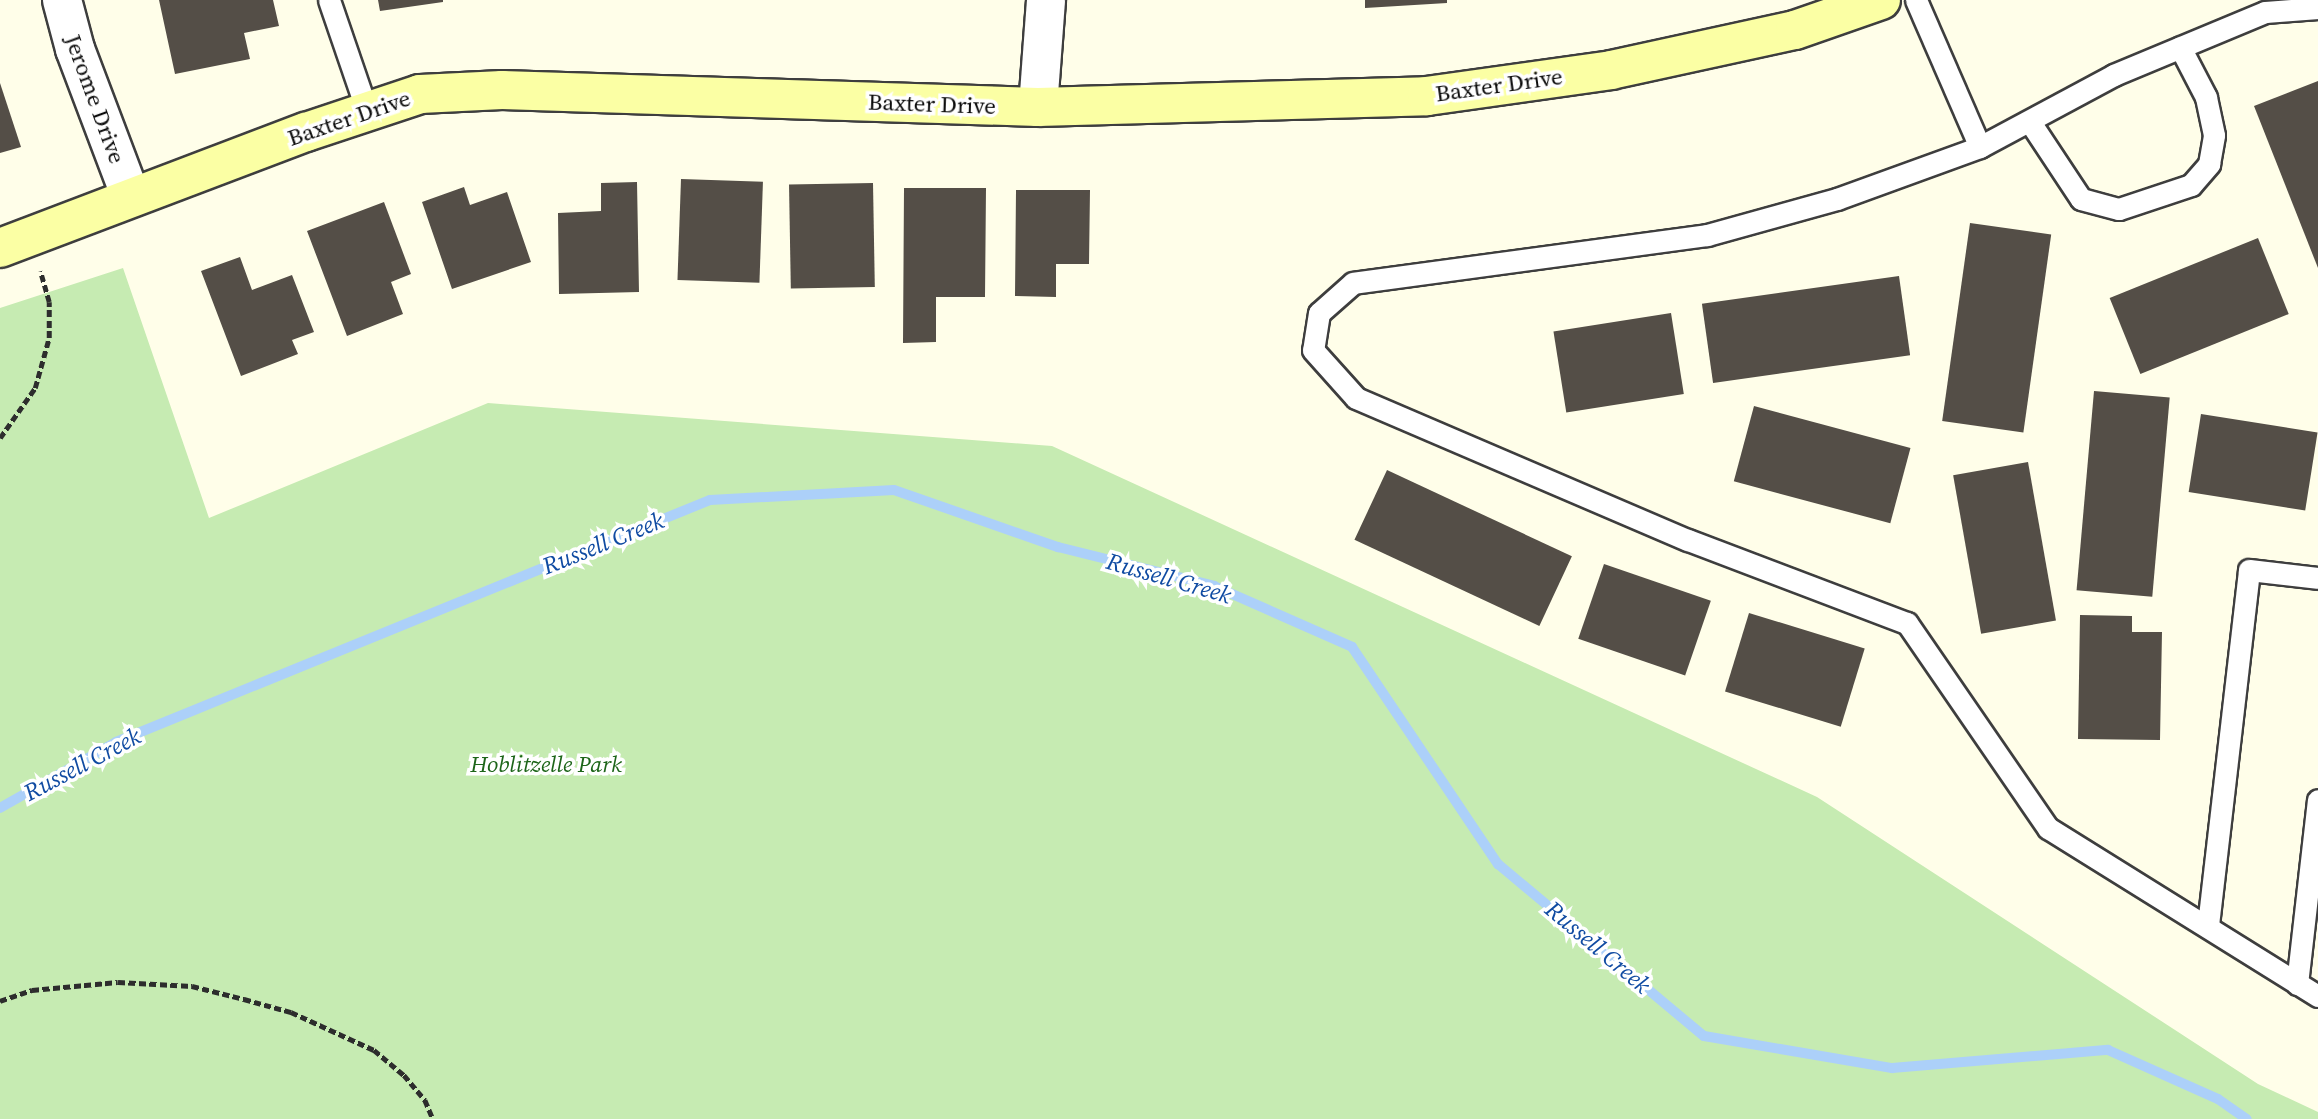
<!DOCTYPE html>
<html>
<head>
<meta charset="utf-8">
<style>
	body { margin:0 }
	#map { position:relative; width:2318px; height:1119px; overflow:hidden; background:#fffee9; font-family:"Source Serif 4",serif }
	div>[style] { position:absolute }
	[style*='--x'] { left:calc(var(--x)*1px); top:calc(var(--y)*1px); width:calc(var(--w)*1px); rotate:calc(var(--a)*1deg) }
	.green>* { inset:0; background:#c6ebb2 }
	.stream>* { height:10px; margin:-5px; padding:0 5px; transform-origin:5px; border-radius:5px; background:#acd0f9 }
	.building>* { inset:0; background:#544e47; transform-origin:0 0 }
	.path>* { height:4.5px; margin-top:-2.25px; transform-origin:0; background:repeating-linear-gradient(90deg,#2d2d2d 0 7px,transparent 0 10.5px) }
	.roads { filter:drop-shadow(2px 0 #3e3e3e) drop-shadow(-2px 0 #3e3e3e) drop-shadow(0 2px #3e3e3e) drop-shadow(0 -2px #3e3e3e) }
	.lane>* { height:21px; margin:-10.5px; padding:0 10.5px; transform-origin:10.5px; border-radius:10.5px; background:#fff }
	.street>* { height:38px; margin:-19px; padding:0 19px; transform-origin:19px; border-radius:19px; background:#fff }
	.secondary>* { height:38px; margin:-19px; padding:0 19px; transform-origin:19px; border-radius:19px; background:#fbffa4 }
	span { translate:-50% -50%; white-space:nowrap; text-align:center; line-height:1.15; -webkit-text-stroke:7px #fff; paint-order:stroke }
	.street-label { font-size:23px; color:#0b0b0b }
	.park-label { font-size:23px; color:#1d6519; font-style:italic }
	.water-label { font-size:24px; color:#104ba2; font-style:italic }
</style>
</head>
<body>
<div id="map">
	<div class="green">
		<div style="clip-path:polygon(123px 268px,209px 518px,488px 403px,1052px 446px,1817px 797px,2258px 1084px,2318px 1112px,2318px 1119px,0 1119px,0 308px)"></div>
	</div>
	<div class="stream">
		<div style="--x:0;--y:808;--w:133;--a:-29.6"></div>
		<div style="--x:116;--y:742;--w:641;--a:-22.17"></div>
		<div style="--x:710;--y:500;--w:184;--a:-3.1"></div>
		<div style="--x:894;--y:490;--w:174;--a:19.2"></div>
		<div style="--x:1058;--y:547;--w:161;--a:14"></div>
		<div style="--x:1214;--y:586;--w:151;--a:23.8"></div>
		<div style="--x:1352;--y:647;--w:262;--a:56.1"></div>
		<div style="--x:1498;--y:864;--w:268;--a:39.9"></div>
		<div style="--x:1704;--y:1036;--w:191;--a:9.7"></div>
		<div style="--x:1892;--y:1068;--w:217;--a:-4.8"></div>
		<div style="--x:2108;--y:1050;--w:120;--a:24"></div>
		<div style="--x:2218;--y:1099;--w:35;--a:35"></div>
	</div>
	<div class="building">
		<div style="clip-path:polygon(159px 0,273px 0,279px 26px,244px 33px,250px 59px,175px 74px)"></div>
		<div style="clip-path:polygon(378px 0,443px 0,443px 2px,380px 11px)"></div>
		<div style="clip-path:polygon(1365px 0,1447px 0,1447px 3px,1365px 8px)"></div>
		<div style="clip-path:polygon(2318px 81px,2318px 268px,2254px 106px)"></div>
		<div style="clip-path:polygon(0 83px,21px 147px,0 153px)"></div>
		<div style="left:681px;top:179px;width:82px;height:101px;rotate:2deg"></div>
		<div style="clip-path:polygon(637px 182px,639px 292px,559px 294px,558px 213px,601px 211px,601px 183px)"></div>
		<div style="left:873px;top:183px;width:104px;height:84px;rotate:89deg"></div>
		<div style="clip-path:polygon(464px 187px,470px 205px,507px 192px,531px 262px,452px 289px,422px 202px)"></div>
		<div style="clip-path:polygon(904px 188px,986px 188px,985px 297px,936px 297px,936px 342px,903px 343px)"></div>
		<div style="clip-path:polygon(1016px 190px,1090px 190px,1089px 264px,1056px 264px,1056px 297px,1015px 296px)"></div>
		<div style="clip-path:polygon(384px 202px,411px 274px,391px 282px,403px 314px,347px 336px,307px 231px)"></div>
		<div style="left:1970px;top:223px;width:82px;height:200px;rotate:8deg"></div>
		<div style="left:2258px;top:238px;width:82px;height:160px;rotate:68deg"></div>
		<div style="clip-path:polygon(240px 257px,252px 290px,292px 275px,314px 332px,292px 340px,298px 354px,241px 376px,201px 271px)"></div>
		<div style="left:1899px;top:276px;width:80px;height:199px;rotate:82deg"></div>
		<div style="left:1671px;top:313px;width:82px;height:119px;rotate:81deg"></div>
		<div style="left:2094px;top:391px;width:76px;height:200px;rotate:5deg"></div>
		<div style="left:1754px;top:406px;width:162px;height:78px;rotate:15deg"></div>
		<div style="left:2201px;top:414px;width:118px;height:79px;rotate:9deg"></div>
		<div style="left:2028px;top:462px;width:161px;height:76px;rotate:80deg"></div>
		<div style="left:1387px;top:470px;width:204px;height:77px;rotate:25deg"></div>
		<div style="left:1604px;top:564px;width:113px;height:79px;rotate:19deg"></div>
		<div style="left:1749px;top:613px;width:121px;height:82px;rotate:17deg"></div>
		<div style="clip-path:polygon(2080px 615px,2132px 616px,2132px 632px,2162px 632px,2160px 740px,2078px 739px)"></div>
	</div>
	<div class="path">
		<div style="--x:0;--y:438;--w:61;--a:-55"></div>
		<div style="--x:35;--y:388;--w:52;--a:-74.4"></div>
		<div style="--x:49;--y:338;--w:36;--a:-90"></div>
		<div style="--x:49;--y:302;--w:32;--a:-106"></div>
		<div style="--x:0;--y:1001;--w:34;--a:-19"></div>
		<div style="--x:32;--y:990;--w:86;--a:-5.3"></div>
		<div style="--x:118;--y:982;--w:74;--a:3.1"></div>
		<div style="--x:192;--y:986;--w:54;--a:14"></div>
		<div style="--x:244;--y:999;--w:49;--a:15.5"></div>
		<div style="--x:291;--y:1012;--w:91;--a:24.6"></div>
		<div style="--x:374;--y:1050;--w:39;--a:40"></div>
		<div style="--x:404;--y:1075;--w:33;--a:50"></div>
		<div style="--x:425;--y:1100;--w:21;--a:67"></div>
	</div>
	<div class="roads">
		<div class="lane">
			<div style="--x:329;--y:0;--w:117;--a:71.1"></div>
			<div style="--x:1916;--y:0;--w:160;--a:66.5"></div>
			<div style="--x:2318;--y:8;--w:53;--a:175.7"></div>
			<div style="--x:2265;--y:12;--w:164;--a:157.4"></div>
			<div style="--x:2114;--y:75;--w:152;--a:151.8"></div>
			<div style="--x:1980;--y:147;--w:152;--a:160"></div>
			<div style="--x:1837;--y:199;--w:135;--a:164.5"></div>
			<div style="--x:1707;--y:235;--w:357;--a:172.3"></div>
			<div style="--x:1353;--y:283;--w:45;--a:138.6"></div>
			<div style="--x:1319;--y:313;--w:37;--a:99"></div>
			<div style="--x:1313;--y:350;--w:64;--a:48.1"></div>
			<div style="--x:1356;--y:398;--w:361;--a:23.2"></div>
			<div style="--x:1688;--y:540;--w:234;--a:20.8"></div>
			<div style="--x:1907;--y:623;--w:249;--a:55.5"></div>
			<div style="--x:2048;--y:828;--w:318;--a:31.9"></div>
			<div style="--x:2030;--y:122;--w:92;--a:56.5"></div>
			<div style="--x:2081;--y:199;--w:39;--a:15"></div>
			<div style="--x:2119;--y:209;--w:76;--a:-18.4"></div>
			<div style="--x:2191;--y:185;--w:28;--a:-49"></div>
			<div style="--x:2209;--y:164;--w:29;--a:-80"></div>
			<div style="--x:2214;--y:135;--w:39;--a:-102"></div>
			<div style="--x:2206;--y:97;--w:56;--a:-117.5"></div>
			<div style="--x:2208;--y:925;--w:357;--a:-83.4"></div>
			<div style="--x:2249;--y:570;--w:69;--a:6.6"></div>
			<div style="--x:2297;--y:984;--w:185;--a:-83.5"></div>
		</div>
		<div class="street">
			<div style="--x:62;--y:0;--w:51;--a:75.1"></div>
			<div style="--x:75;--y:49;--w:158;--a:69.3"></div>
			<div style="--x:1038;--y:107;--w:107;--a:-85.7"></div>
		</div>
		<div class="secondary">
			<div style="--x:0;--y:248;--w:327;--a:-20.8"></div>
			<div style="--x:306;--y:132;--w:120;--a:-18.4"></div>
			<div style="--x:420;--y:94;--w:82;--a:-2.8"></div>
			<div style="--x:502;--y:90;--w:536;--a:1.82"></div>
			<div style="--x:1038;--y:107;--w:389;--a:-1.6"></div>
			<div style="--x:1427;--y:96;--w:186;--a:-8"></div>
			<div style="--x:1611;--y:70;--w:188;--a:-12.3"></div>
			<div style="--x:1795;--y:30;--w:91;--a:-19.2"></div>
		</div>
	</div>
	<div class="street-label">
		<span style="left:1499px;top:85px;rotate:-8deg">Baxter Drive</span>
		<span style="left:95px;top:99px;rotate:70deg">Jerome Drive</span>
		<span style="left:932px;top:104px;rotate:2deg">Baxter Drive</span>
		<span style="left:349px;top:118px;rotate:-19deg">Baxter Drive</span>
	</div>
	<div class="park-label">
		<span style="left:546px;top:764px">Hoblitzelle Park</span>
	</div>
	<div class="water-label">
		<span style="left:603px;top:543px;rotate:-22deg">Russell Creek</span>
		<span style="left:1169px;top:578px;rotate:16deg">Russell Creek</span>
		<span style="left:82px;top:764px;rotate:-28deg">Russell Creek</span>
		<span style="left:1598px;top:947px;rotate:40deg">Russell Creek</span>
	</div>
</div>
</body>
</html>
